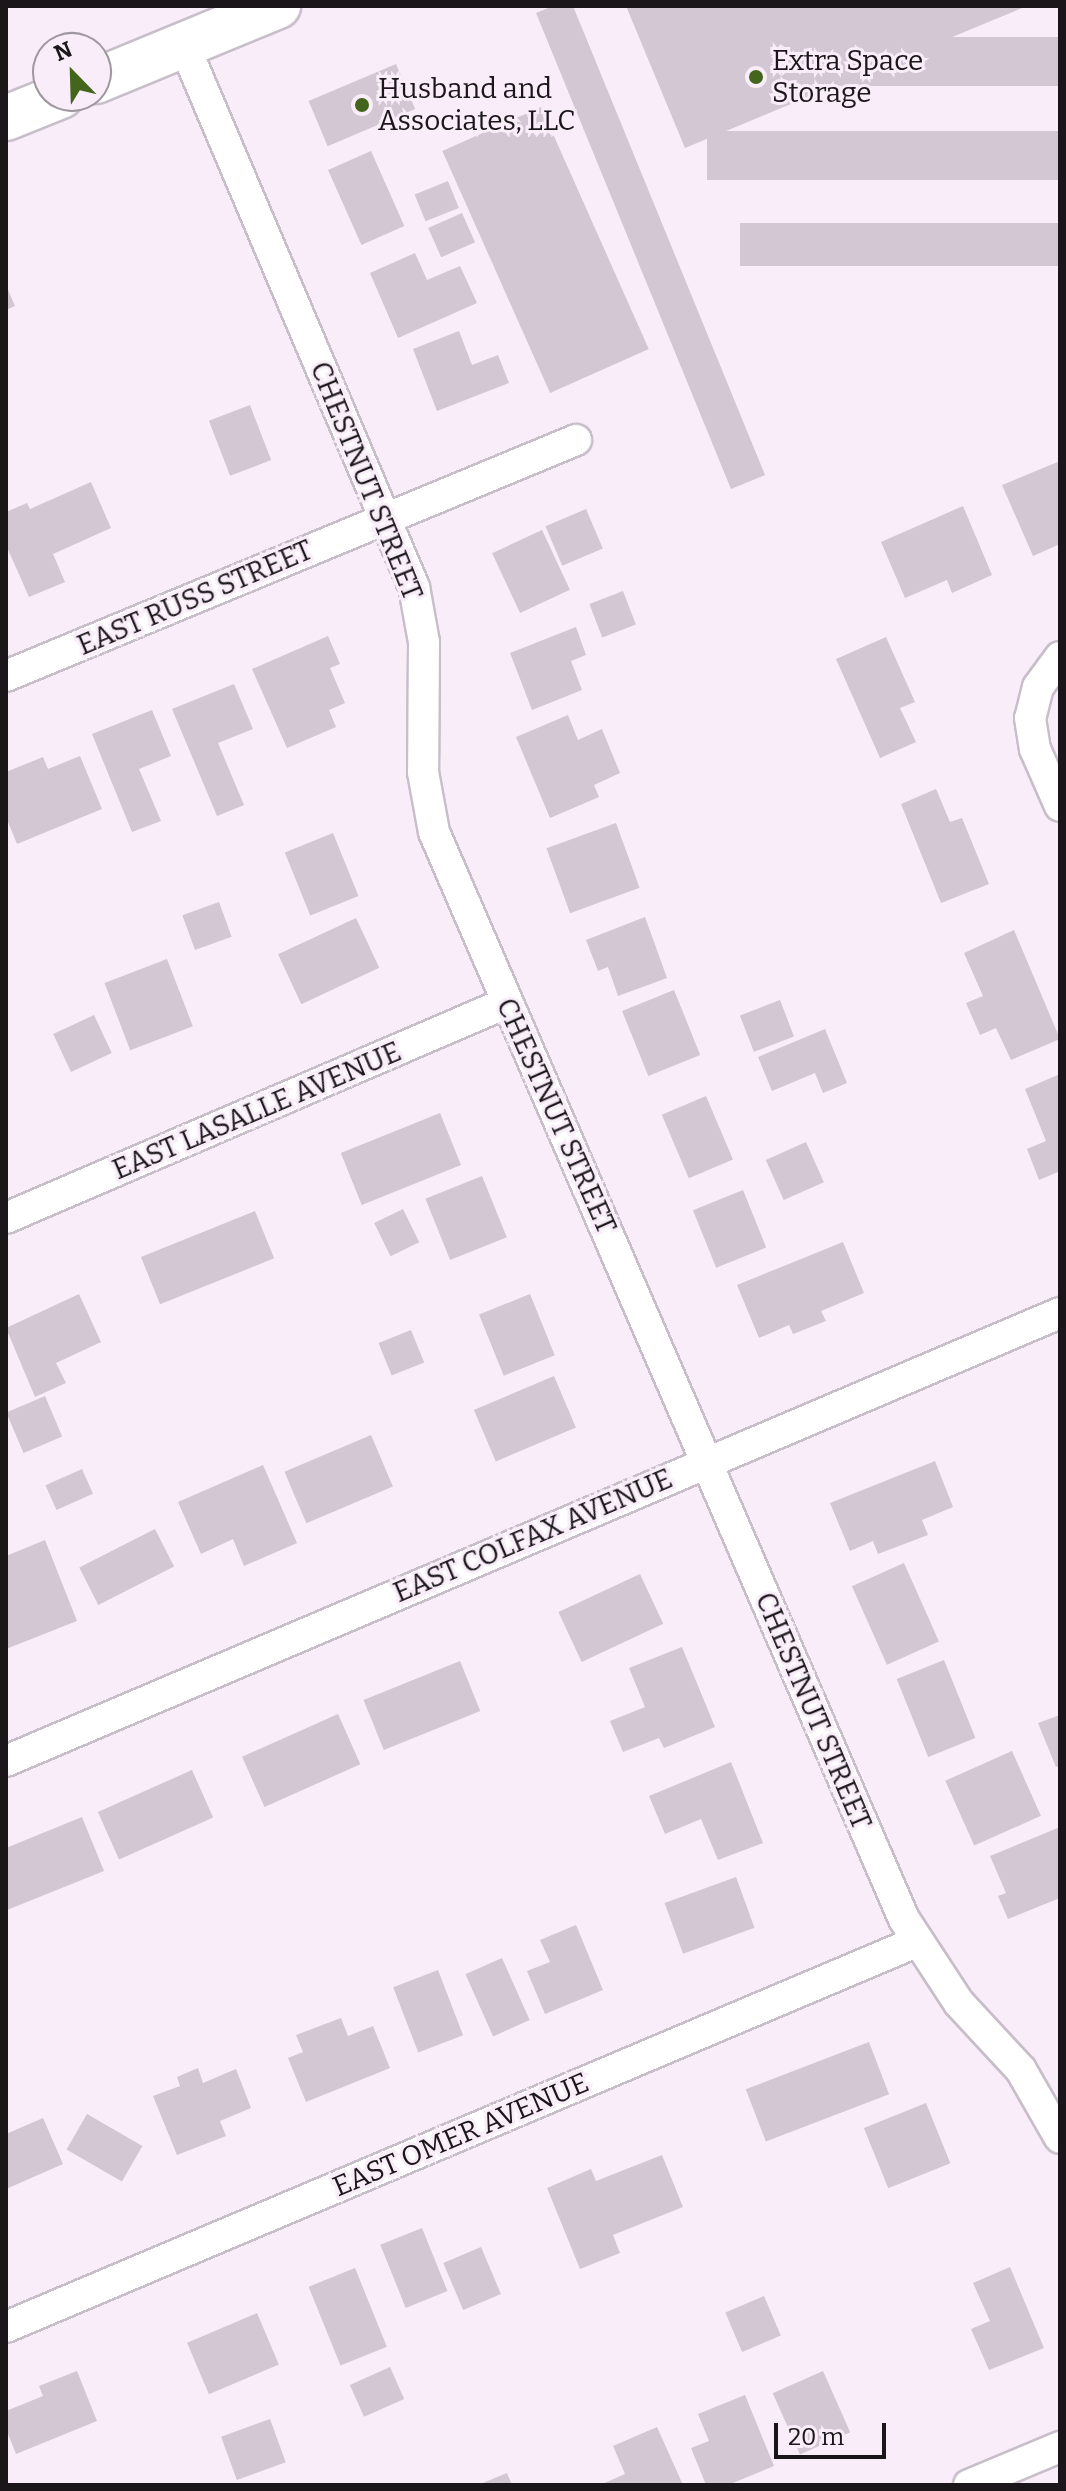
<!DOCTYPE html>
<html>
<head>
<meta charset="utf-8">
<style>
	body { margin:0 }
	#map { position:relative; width:1066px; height:2491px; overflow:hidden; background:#f8edf9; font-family:Bitter,serif }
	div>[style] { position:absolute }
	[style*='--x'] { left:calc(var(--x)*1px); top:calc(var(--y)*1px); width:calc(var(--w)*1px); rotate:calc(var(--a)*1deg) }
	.building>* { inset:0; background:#d2c7d3; transform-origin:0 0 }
	.roads { filter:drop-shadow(2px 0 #c8beca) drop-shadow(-2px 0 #c8beca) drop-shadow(0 2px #c8beca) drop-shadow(0 -2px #c8beca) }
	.minor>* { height:30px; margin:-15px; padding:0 15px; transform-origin:15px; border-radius:15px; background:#fff }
	.primary>* { height:44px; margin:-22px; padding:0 22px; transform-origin:22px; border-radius:22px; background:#fff }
	.dots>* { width:22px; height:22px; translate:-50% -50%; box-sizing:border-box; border:4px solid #f8edf9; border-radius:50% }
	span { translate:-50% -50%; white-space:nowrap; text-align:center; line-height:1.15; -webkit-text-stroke:6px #f8edf9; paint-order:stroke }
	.poi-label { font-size:28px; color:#1a161a }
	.left { translate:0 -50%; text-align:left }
	.street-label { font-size:28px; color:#1a161a }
	.frame { position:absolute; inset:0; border:8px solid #1a161a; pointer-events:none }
	.north { position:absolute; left:32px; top:32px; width:80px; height:80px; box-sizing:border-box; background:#f8edf9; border:2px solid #9f97a0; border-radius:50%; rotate:337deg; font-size:22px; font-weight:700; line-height:32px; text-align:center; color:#1a161a }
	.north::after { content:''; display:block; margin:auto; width:28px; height:36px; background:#43651c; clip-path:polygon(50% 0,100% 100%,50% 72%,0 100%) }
	.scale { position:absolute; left:774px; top:2423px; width:112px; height:36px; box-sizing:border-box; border:4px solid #1a161a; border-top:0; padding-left:10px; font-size:24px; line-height:28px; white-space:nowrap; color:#1a161a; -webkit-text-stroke:6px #f8edf9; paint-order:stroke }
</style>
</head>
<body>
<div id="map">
	<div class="building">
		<div style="clip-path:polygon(553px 6px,573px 6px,765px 475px,731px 489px,536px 13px)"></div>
		<div style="clip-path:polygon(626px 6px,1027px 6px,685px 148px)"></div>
		<div style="left:1060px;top:37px;width:49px;height:389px;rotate:90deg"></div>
		<div style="left:396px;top:64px;width:49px;height:95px;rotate:67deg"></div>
		<div style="left:541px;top:107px;width:265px;height:108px;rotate:66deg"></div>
		<div style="left:1060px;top:131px;width:49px;height:353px;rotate:90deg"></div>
		<div style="left:371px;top:151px;width:82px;height:47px;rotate:66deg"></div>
		<div style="left:448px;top:181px;width:29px;height:36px;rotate:68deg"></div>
		<div style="left:462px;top:213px;width:32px;height:37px;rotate:66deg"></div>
		<div style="left:1060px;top:223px;width:43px;height:320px;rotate:90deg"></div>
		<div style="clip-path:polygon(415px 253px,427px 280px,460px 266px,477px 303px,398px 338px,370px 273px)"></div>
		<div style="clip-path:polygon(6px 285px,15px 306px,6px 310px)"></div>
		<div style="clip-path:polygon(459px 331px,472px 365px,498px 355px,509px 383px,437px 411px,413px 349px)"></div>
		<div style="left:250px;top:405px;width:59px;height:44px;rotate:69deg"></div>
		<div style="clip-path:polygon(1060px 461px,1060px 544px,1033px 556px,1002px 485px)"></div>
		<div style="clip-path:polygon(91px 482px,111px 528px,53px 554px,65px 582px,29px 597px,6px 545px,6px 512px,27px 503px,30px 509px)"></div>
		<div style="clip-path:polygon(963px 506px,992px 575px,952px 593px,947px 580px,905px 598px,881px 542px)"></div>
		<div style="left:586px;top:509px;width:43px;height:44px;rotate:67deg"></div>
		<div style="left:542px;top:530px;width:66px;height:55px;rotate:65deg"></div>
		<div style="left:623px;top:591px;width:36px;height:36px;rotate:69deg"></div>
		<div style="clip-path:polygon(576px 627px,586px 655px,571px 661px,582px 690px,532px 710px,510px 653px)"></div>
		<div style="clip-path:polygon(328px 636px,340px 664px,330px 668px,345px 703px,329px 710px,336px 727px,287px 748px,252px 669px)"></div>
		<div style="clip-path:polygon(886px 637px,915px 702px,900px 708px,916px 742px,880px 758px,836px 659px)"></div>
		<div style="clip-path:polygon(234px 684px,253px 729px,218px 743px,244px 805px,217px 816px,172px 709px)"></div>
		<div style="clip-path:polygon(152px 710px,171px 756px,139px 769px,161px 821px,132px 832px,92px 734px)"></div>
		<div style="clip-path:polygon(568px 715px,578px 740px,602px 729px,620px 773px,594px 785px,599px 797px,550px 818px,516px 737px)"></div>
		<div style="clip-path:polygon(80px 756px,102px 809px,17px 844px,6px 817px,6px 772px,43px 757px,48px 769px)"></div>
		<div style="clip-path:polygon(936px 789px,950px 822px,962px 818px,989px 884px,941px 903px,901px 804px)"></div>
		<div style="left:616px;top:823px;width:69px;height:74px;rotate:70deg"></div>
		<div style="left:333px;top:833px;width:68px;height:52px;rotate:68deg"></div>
		<div style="left:219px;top:902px;width:37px;height:39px;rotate:70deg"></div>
		<div style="clip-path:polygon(645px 917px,667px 978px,618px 996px,608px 967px,598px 971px,586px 940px)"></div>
		<div style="left:356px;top:918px;width:55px;height:86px;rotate:65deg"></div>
		<div style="clip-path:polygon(1014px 930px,1060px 1039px,1011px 1060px,996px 1028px,980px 1035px,966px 1003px,983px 996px,964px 953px)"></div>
		<div style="left:167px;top:959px;width:72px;height:67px;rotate:69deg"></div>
		<div style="left:674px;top:990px;width:70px;height:56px;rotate:68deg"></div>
		<div style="left:780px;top:1000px;width:39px;height:43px;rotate:69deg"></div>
		<div style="left:94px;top:1015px;width:42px;height:45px;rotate:65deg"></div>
		<div style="clip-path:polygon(825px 1029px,847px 1083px,823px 1093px,815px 1073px,772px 1091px,758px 1057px)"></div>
		<div style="clip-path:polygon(1060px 1074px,1060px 1178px,1058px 1172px,1039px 1180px,1027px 1149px,1046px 1141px,1025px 1089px)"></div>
		<div style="left:706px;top:1096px;width:69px;height:48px;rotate:67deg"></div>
		<div style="left:440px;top:1113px;width:56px;height:107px;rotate:68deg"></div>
		<div style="left:806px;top:1142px;width:44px;height:44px;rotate:66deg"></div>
		<div style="left:482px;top:1176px;width:66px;height:61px;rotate:68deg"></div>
		<div style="left:743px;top:1190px;width:62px;height:54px;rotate:68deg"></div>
		<div style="left:403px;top:1209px;width:37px;height:32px;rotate:64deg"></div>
		<div style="left:255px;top:1211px;width:51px;height:123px;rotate:68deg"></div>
		<div style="clip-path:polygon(843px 1242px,864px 1293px,821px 1311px,826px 1321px,793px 1334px,789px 1325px,759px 1338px,737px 1285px)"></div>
		<div style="clip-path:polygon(79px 1294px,101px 1342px,56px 1363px,66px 1383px,35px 1397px,6px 1328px)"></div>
		<div style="left:530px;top:1294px;width:66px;height:55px;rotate:68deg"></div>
		<div style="left:411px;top:1330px;width:35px;height:35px;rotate:68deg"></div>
		<div style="left:554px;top:1376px;width:56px;height:87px;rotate:67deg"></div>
		<div style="left:45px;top:1396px;width:44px;height:42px;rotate:67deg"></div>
		<div style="left:371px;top:1435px;width:56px;height:94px;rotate:67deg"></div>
		<div style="clip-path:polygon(935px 1461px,953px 1507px,922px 1520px,928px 1535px,878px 1554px,873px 1541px,850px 1551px,830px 1503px)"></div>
		<div style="clip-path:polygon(263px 1465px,297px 1543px,244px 1566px,233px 1539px,201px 1554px,178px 1502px)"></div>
		<div style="left:82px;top:1469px;width:27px;height:40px;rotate:66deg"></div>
		<div style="left:155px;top:1529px;width:42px;height:85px;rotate:63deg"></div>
		<div style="clip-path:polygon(45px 1540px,77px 1621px,6px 1649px,6px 1556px)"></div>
		<div style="left:904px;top:1563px;width:86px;height:57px;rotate:66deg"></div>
		<div style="left:640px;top:1574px;width:55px;height:90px;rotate:65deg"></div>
		<div style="clip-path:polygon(682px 1647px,715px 1727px,664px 1748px,659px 1738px,623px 1752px,610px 1721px,645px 1707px,629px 1668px)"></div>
		<div style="left:944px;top:1660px;width:84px;height:51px;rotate:68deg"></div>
		<div style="left:460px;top:1661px;width:54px;height:104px;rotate:68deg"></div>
		<div style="left:338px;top:1714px;width:55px;height:105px;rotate:66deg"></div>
		<div style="clip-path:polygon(1060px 1715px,1060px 1766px,1056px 1767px,1038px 1723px)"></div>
		<div style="left:1012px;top:1751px;width:71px;height:73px;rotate:66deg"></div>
		<div style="clip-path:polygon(731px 1762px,763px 1843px,718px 1860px,701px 1819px,665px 1834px,649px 1796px)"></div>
		<div style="left:192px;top:1770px;width:52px;height:103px;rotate:66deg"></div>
		<div style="clip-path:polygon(82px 1817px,104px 1871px,7px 1910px,6px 1848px)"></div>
		<div style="clip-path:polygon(1060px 1827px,1060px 1898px,1008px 1919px,998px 1896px,1006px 1893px,990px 1856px)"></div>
		<div style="left:736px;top:1877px;width:54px;height:76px;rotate:70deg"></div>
		<div style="clip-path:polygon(576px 1925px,603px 1990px,545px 2014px,527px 1971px,550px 1962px,540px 1940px)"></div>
		<div style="left:502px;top:1958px;width:68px;height:40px;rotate:66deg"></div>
		<div style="left:438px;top:1970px;width:70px;height:48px;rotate:69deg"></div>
		<div style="clip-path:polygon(341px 2018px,348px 2036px,373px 2026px,390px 2068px,306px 2102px,288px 2058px,303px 2052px,296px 2035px)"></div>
		<div style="left:869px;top:2042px;width:56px;height:132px;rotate:69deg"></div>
		<div style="clip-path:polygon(198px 2068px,203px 2083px,236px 2069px,251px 2108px,220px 2121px,226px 2136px,177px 2155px,153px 2096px,180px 2086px,177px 2077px)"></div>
		<div style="left:926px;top:2103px;width:65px;height:67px;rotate:68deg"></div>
		<div style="left:87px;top:2114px;width:64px;height:41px;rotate:30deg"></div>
		<div style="clip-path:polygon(43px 2118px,63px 2164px,6px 2189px,6px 2134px)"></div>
		<div style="clip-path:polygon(662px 2155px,683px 2207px,613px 2235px,620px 2253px,580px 2269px,547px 2188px,591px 2169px,596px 2181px)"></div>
		<div style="left:422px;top:2228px;width:68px;height:45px;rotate:68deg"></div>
		<div style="left:481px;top:2247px;width:51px;height:41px;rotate:67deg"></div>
		<div style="clip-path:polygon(1010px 2267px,1044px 2348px,989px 2370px,971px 2329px,990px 2321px,973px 2283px)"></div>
		<div style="left:355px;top:2268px;width:85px;height:50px;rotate:68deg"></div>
		<div style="left:764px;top:2296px;width:43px;height:42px;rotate:67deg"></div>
		<div style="left:257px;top:2313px;width:56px;height:76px;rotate:67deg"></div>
		<div style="left:390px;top:2367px;width:35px;height:44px;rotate:66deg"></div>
		<div style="clip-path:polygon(77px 2371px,97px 2421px,16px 2454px,6px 2429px,6px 2411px,43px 2396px,39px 2386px)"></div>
		<div style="left:823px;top:2371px;width:67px;height:55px;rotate:66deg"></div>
		<div style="clip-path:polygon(745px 2395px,774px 2466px,728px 2485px,706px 2485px,691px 2448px,709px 2441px,698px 2414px)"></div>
		<div style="left:270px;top:2419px;width:46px;height:52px;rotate:70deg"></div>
		<div style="clip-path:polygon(657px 2427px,683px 2485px,600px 2485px,625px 2474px,613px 2446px)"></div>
		<div style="clip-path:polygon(507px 2473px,512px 2485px,478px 2485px)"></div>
	</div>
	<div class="roads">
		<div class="minor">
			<div style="--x:184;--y:45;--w:589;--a:67.01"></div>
			<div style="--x:414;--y:587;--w:56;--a:79.7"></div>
			<div style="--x:424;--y:642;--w:130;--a:90.4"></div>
			<div style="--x:423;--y:772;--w:61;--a:79.6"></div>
			<div style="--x:434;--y:832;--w:1184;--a:66.62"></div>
			<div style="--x:904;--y:1919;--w:100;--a:56.8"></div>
			<div style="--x:959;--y:2003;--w:91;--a:47.2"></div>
			<div style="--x:1021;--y:2070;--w:78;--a:60.2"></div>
			<div style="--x:1060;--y:657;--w:37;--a:126"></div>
			<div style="--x:1038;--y:687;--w:32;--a:104"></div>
			<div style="--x:1030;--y:718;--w:31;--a:81"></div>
			<div style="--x:1035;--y:749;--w:62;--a:66.3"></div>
			<div style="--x:6;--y:676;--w:617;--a:-22.49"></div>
			<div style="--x:6;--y:1218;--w:544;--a:-23.27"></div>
			<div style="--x:6;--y:1761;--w:1145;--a:-23.03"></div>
			<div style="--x:6;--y:2327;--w:988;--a:-22.93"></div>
			<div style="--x:969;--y:2485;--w:99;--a:-22.7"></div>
		</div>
		<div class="primary">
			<div style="--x:96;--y:81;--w:197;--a:-22.4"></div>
			<div style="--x:6;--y:118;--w:59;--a:-21.8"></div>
		</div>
	</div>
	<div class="dots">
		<div style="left:756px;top:77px;background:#43651c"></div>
		<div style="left:362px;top:105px;background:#43651c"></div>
	</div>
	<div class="poi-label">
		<span class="left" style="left:772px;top:77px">Extra Space<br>Storage</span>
		<span class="left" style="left:378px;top:105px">Husband and<br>Associates, LLC</span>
	</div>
	<div class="street-label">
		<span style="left:366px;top:481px;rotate:68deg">CHESTNUT STREET</span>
		<span style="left:195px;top:598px;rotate:-23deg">EAST RUSS STREET</span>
		<span style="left:257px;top:1111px;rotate:-23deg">EAST LASALLE AVENUE</span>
		<span style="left:556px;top:1116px;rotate:66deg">CHESTNUT STREET</span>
		<span style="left:533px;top:1536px;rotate:-23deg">EAST COLFAX AVENUE</span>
		<span style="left:813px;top:1711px;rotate:67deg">CHESTNUT STREET</span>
		<span style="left:461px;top:2135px;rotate:-23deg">EAST OMER AVENUE</span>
	</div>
	<div class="frame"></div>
	<div class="north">N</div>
	<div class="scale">20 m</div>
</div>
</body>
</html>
